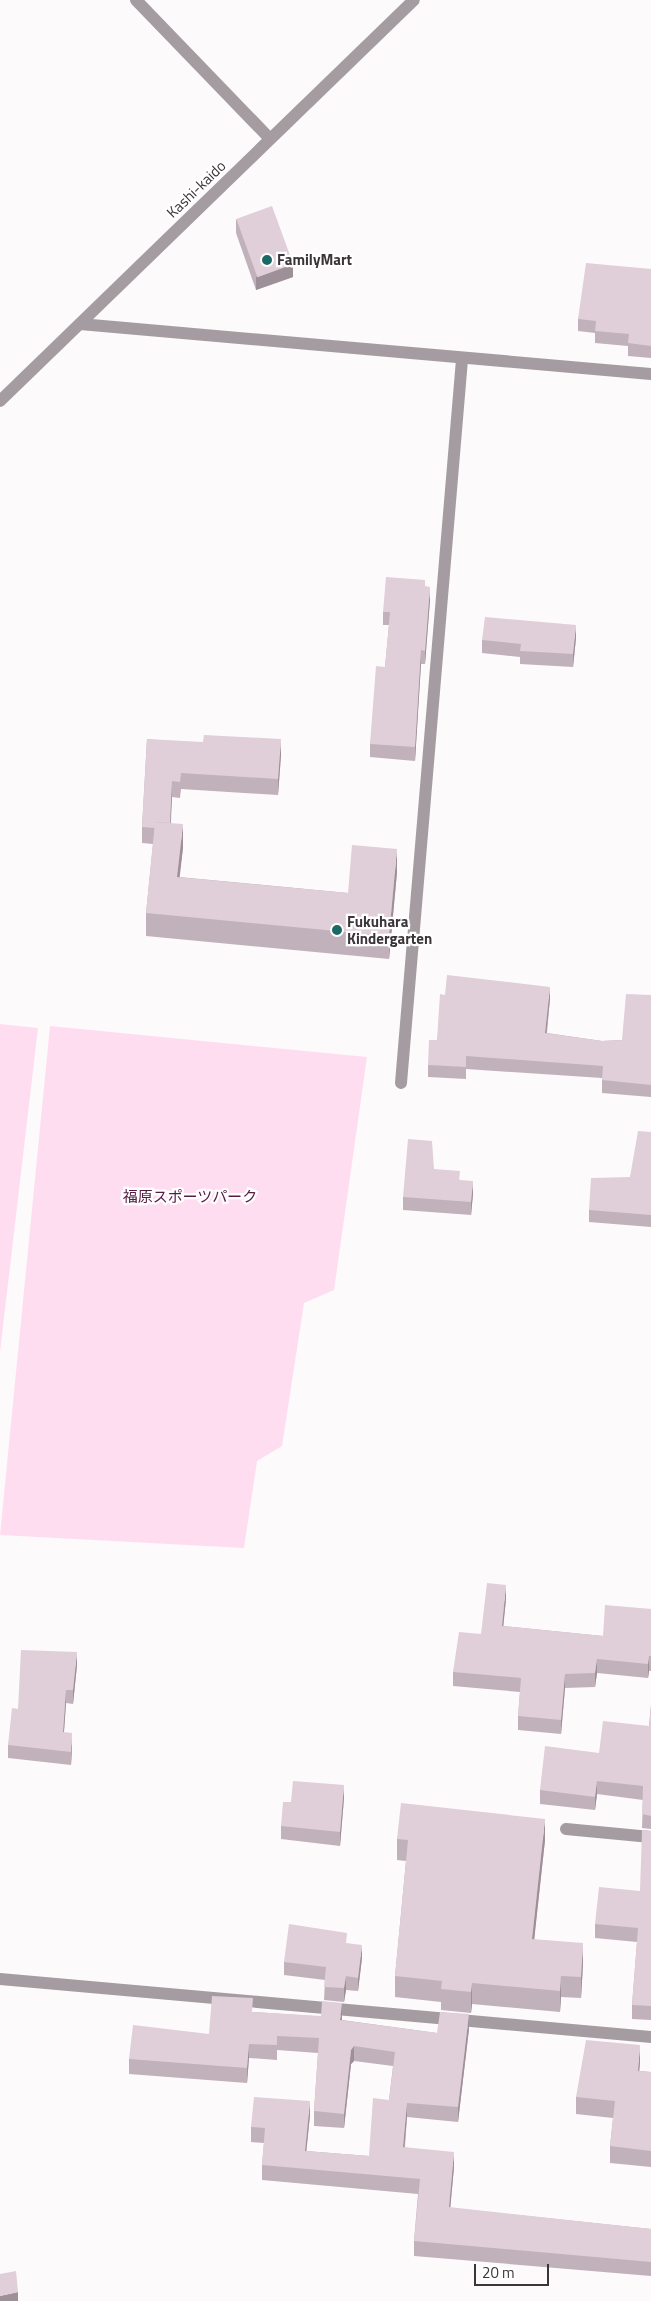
<!DOCTYPE html>
<html>
<head>
<meta charset="utf-8">
<style>
	body { margin:0 }
	#map { position:relative; width:651px; height:2301px; overflow:hidden; background:#fdfafb; font-family:"Titillium Web","Noto Sans JP",sans-serif }
	div>[style] { position:absolute }
	[style*='--x'] { left:calc(var(--x)*1px); top:calc(var(--y)*1px); width:calc(var(--w)*1px); rotate:calc(var(--a)*1deg) }
	.green>* { inset:0; background:#ffddf0 }
	.minor>* { height:12px; margin:-6px; padding:0 6px; transform-origin:6px; border-radius:6px; background:#a49ca0 }
	.wall>* { inset:0; background:#c1b1ba }
	.shaded-wall>* { inset:0; background:#9d9097 }
	.building>* { inset:0; background:#e0ced8; transform-origin:0 0 }
	.dots>* { width:14px; height:14px; translate:-50% -50%; box-sizing:border-box; border:2px solid #fff; border-radius:50% }
	span { translate:-50% -50%; white-space:nowrap; text-align:center; line-height:1.15; -webkit-text-stroke:4.5px #fff; paint-order:stroke }
	.street-label { font-size:15px; color:#3b3438 }
	.poi-label { font-size:15px; color:#3b3438; font-weight:700 }
	.left { translate:0 -50%; text-align:left }
	.park-label { font-size:15px; color:#581b43 }
	.scale { position:absolute; left:474px; top:2264px; width:75px; height:22px; box-sizing:border-box; border:2px solid #3b3438; border-top:0; padding-left:6px; font-size:15px; line-height:18px; white-space:nowrap; color:#3b3438; -webkit-text-stroke:4px #fff; paint-order:stroke }
</style>
</head>
<body>
<div id="map">
	<div class="green">
		<div style="clip-path:polygon(0 1024px,38px 1028px,0 1352px)"></div>
		<div style="clip-path:polygon(50px 1026px,367px 1057px,334px 1290px,304px 1303px,282px 1446px,257px 1461px,244px 1548px,0 1535px)"></div>
	</div>
	<div class="minor">
		<div style="--x:136;--y:0;--w:193;--a:46"></div>
		<div style="--x:80;--y:324;--w:573;--a:5"></div>
		<div style="--x:0;--y:401;--w:576;--a:-44.09"></div>
		<div style="--x:401;--y:1083;--w:726;--a:-85.18"></div>
		<div style="--x:566;--y:1829;--w:85;--a:5.4"></div>
		<div style="--x:0;--y:1979;--w:654;--a:5.09"></div>
	</div>
	<div class="wall">
		<div style="clip-path:polygon(236px 219px,293px 277px,256px 290px,236px 233px)"></div>
		<div style="clip-path:polygon(651px 269px,651px 358px,628px 356px,628px 346px,595px 343px,595px 333px,578px 331px,578px 319px)"></div>
		<div style="clip-path:polygon(425px 586px,430px 600px,425px 664px,421px 664px,415px 761px,370px 757px,370px 744px,385px 667px,389px 625px,383px 625px,383px 612px)"></div>
		<div style="clip-path:polygon(576px 638px,573px 667px,520px 664px,520px 657px,482px 653px,482px 640px)"></div>
		<div style="clip-path:polygon(147px 739px,281px 755px,278px 795px,181px 789px,180px 798px,172px 797px,171px 823px,183px 848px,179px 877px,348px 893px,397px 872px,389px 959px,146px 936px,146px 913px,153px 844px,142px 843px,142px 827px)"></div>
		<div style="clip-path:polygon(445px 995px,550px 999px,547px 1033px,602px 1041px,622px 1040px,651px 995px,651px 1097px,602px 1093px,602px 1078px,466px 1069px,466px 1079px,428px 1077px,428px 1065px,437px 1040px)"></div>
		<div style="clip-path:polygon(651px 1132px,651px 1227px,589px 1222px,589px 1210px,630px 1177px)"></div>
		<div style="clip-path:polygon(434px 1169px,460px 1180px,473px 1194px,471px 1215px,403px 1210px,403px 1197px)"></div>
		<div style="clip-path:polygon(506px 1599px,503px 1626px,603px 1636px,651px 1609px,651px 1671px,649px 1671px,648px 1678px,597px 1673px,595px 1687px,565px 1688px,561px 1734px,518px 1730px,518px 1716px,520px 1692px,453px 1686px,453px 1672px,481px 1634px)"></div>
		<div style="clip-path:polygon(77px 1665px,73px 1704px,66px 1703px,64px 1732px,72px 1746px,71px 1765px,8px 1758px,8px 1745px,18px 1709px)"></div>
		<div style="clip-path:polygon(651px 1705px,651px 1829px,642px 1828px,643px 1800px,597px 1794px,595px 1810px,540px 1804px,540px 1790px,599px 1753px,649px 1726px)"></div>
		<div style="clip-path:polygon(344px 1798px,340px 1846px,281px 1839px,281px 1826px,291px 1802px)"></div>
		<div style="clip-path:polygon(651px 1831px,651px 2020px,632px 2019px,632px 2005px,637px 1942px,595px 1938px,595px 1924px,640px 1891px)"></div>
		<div style="clip-path:polygon(397px 1839px,545px 1840px,534px 1939px,583px 1964px,581px 1998px,561px 1997px,560px 2012px,472px 2004px,471px 2013px,441px 2010px,441px 2002px,395px 1997px,395px 1976px,406px 1861px,397px 1860px)"></div>
		<div style="clip-path:polygon(347px 1944px,362px 1958px,358px 1991px,346px 1990px,344px 2002px,324px 2000px,325px 1980px,284px 1975px,284px 1962px)"></div>
		<div style="clip-path:polygon(253px 2012px,342px 2018px,342px 2020px,437px 2033px,469px 2029px,458px 2122px,407px 2117px,405px 2147px,454px 2167px,450px 2208px,651px 2229px,651px 2276px,414px 2256px,414px 2241px,418px 2194px,262px 2180px,262px 2165px,264px 2143px,251px 2142px,251px 2127px,310px 2115px,306px 2151px,369px 2156px,389px 2100px,393px 2066px,354px 2061px,351px 2064px,344px 2128px,314px 2126px,314px 2111px,318px 2053px,277px 2050px,277px 2060px,249px 2058px,247px 2083px,129px 2074px,129px 2059px,209px 2034px)"></div>
		<div style="clip-path:polygon(640px 2062px,639px 2071px,651px 2072px,651px 2167px,610px 2163px,610px 2146px,613px 2118px,576px 2114px,576px 2097px)"></div>
	</div>
	<div class="shaded-wall">
		<div style="clip-path:polygon(293px 264px,293px 277px,256px 290px,256px 277px)"></div>
		<div style="clip-path:polygon(430px 587px,430px 600px,425px 664px,425px 651px)"></div>
		<div style="clip-path:polygon(576px 625px,576px 638px,573px 667px,573px 654px)"></div>
		<div style="clip-path:polygon(421px 650px,421px 664px,415px 761px,415px 747px)"></div>
		<div style="clip-path:polygon(281px 739px,281px 755px,278px 795px,278px 779px)"></div>
		<div style="clip-path:polygon(172px 781px,172px 797px,169px 845px,169px 828px)"></div>
		<div style="clip-path:polygon(183px 824px,183px 848px,177px 900px,177px 877px)"></div>
		<div style="clip-path:polygon(397px 849px,397px 872px,389px 959px,389px 936px)"></div>
		<div style="clip-path:polygon(550px 987px,550px 999px,545px 1045px,545px 1033px)"></div>
		<div style="clip-path:polygon(473px 1181px,473px 1194px,471px 1215px,471px 1202px)"></div>
		<div style="clip-path:polygon(506px 1585px,506px 1599px,502px 1640px,502px 1626px)"></div>
		<div style="clip-path:polygon(77px 1652px,77px 1665px,73px 1704px,73px 1690px)"></div>
		<div style="clip-path:polygon(649px 1656px,649px 1671px,648px 1678px,648px 1664px)"></div>
		<div style="clip-path:polygon(597px 1659px,597px 1673px,595px 1687px,595px 1673px)"></div>
		<div style="clip-path:polygon(565px 1674px,565px 1688px,561px 1734px,561px 1720px)"></div>
		<div style="clip-path:polygon(66px 1690px,66px 1703px,63px 1745px,63px 1732px)"></div>
		<div style="clip-path:polygon(72px 1733px,72px 1746px,71px 1765px,71px 1752px)"></div>
		<div style="clip-path:polygon(597px 1781px,597px 1794px,595px 1810px,595px 1797px)"></div>
		<div style="clip-path:polygon(344px 1785px,344px 1798px,340px 1846px,340px 1832px)"></div>
		<div style="clip-path:polygon(545px 1819px,545px 1840px,532px 1960px,532px 1939px)"></div>
		<div style="clip-path:polygon(583px 1943px,583px 1964px,581px 1998px,581px 1977px)"></div>
		<div style="clip-path:polygon(362px 1945px,362px 1958px,358px 1991px,358px 1978px)"></div>
		<div style="clip-path:polygon(346px 1976px,346px 1990px,344px 2002px,344px 1988px)"></div>
		<div style="clip-path:polygon(561px 1976px,561px 1997px,560px 2012px,560px 1991px)"></div>
		<div style="clip-path:polygon(472px 1983px,472px 2004px,471px 2013px,471px 1992px)"></div>
		<div style="clip-path:polygon(342px 2003px,342px 2018px,340px 2034px,340px 2020px)"></div>
		<div style="clip-path:polygon(469px 2014px,469px 2029px,458px 2122px,458px 2107px)"></div>
		<div style="clip-path:polygon(249px 2044px,249px 2058px,247px 2083px,247px 2068px)"></div>
		<div style="clip-path:polygon(640px 2045px,640px 2062px,638px 2087px,638px 2071px)"></div>
		<div style="clip-path:polygon(354px 2046px,354px 2061px,351px 2064px,344px 2128px,344px 2114px,351px 2050px)"></div>
		<div style="clip-path:polygon(310px 2101px,310px 2115px,305px 2165px,305px 2151px)"></div>
		<div style="clip-path:polygon(407px 2103px,407px 2117px,403px 2162px,403px 2147px)"></div>
		<div style="clip-path:polygon(454px 2152px,454px 2167px,449px 2222px,449px 2207px)"></div>
		<div style="clip-path:polygon(18px 2292px,18px 2301px,0 2301px,0 2296px)"></div>
	</div>
	<div class="building">
		<div style="left:272px;top:206px;width:62px;height:38px;rotate:70deg"></div>
		<div style="clip-path:polygon(586px 263px,651px 269px,651px 346px,628px 343px,629px 334px,595px 331px,596px 321px,578px 319px)"></div>
		<div style="clip-path:polygon(386px 577px,425px 580px,425px 586px,430px 587px,425px 651px,421px 650px,415px 747px,370px 744px,376px 666px,385px 667px,390px 612px,383px 612px)"></div>
		<div style="clip-path:polygon(485px 617px,576px 625px,573px 654px,520px 651px,521px 644px,482px 640px)"></div>
		<div style="clip-path:polygon(204px 735px,281px 739px,278px 779px,181px 773px,180px 782px,172px 781px,170px 823px,155px 822px,155px 828px,142px 827px,147px 739px,203px 742px)"></div>
		<div style="clip-path:polygon(155px 822px,183px 824px,177px 877px,348px 893px,352px 845px,397px 849px,389px 936px,146px 913px)"></div>
		<div style="clip-path:polygon(447px 975px,550px 987px,545px 1033px,602px 1041px,622px 1040px,626px 994px,651px 995px,651px 1085px,602px 1080px,603px 1066px,466px 1056px,466px 1067px,428px 1065px,429px 1040px,437px 1040px,440px 994px,445px 995px)"></div>
		<div style="clip-path:polygon(638px 1131px,651px 1132px,651px 1215px,589px 1210px,591px 1178px,630px 1177px)"></div>
		<div style="clip-path:polygon(408px 1139px,432px 1141px,434px 1169px,460px 1171px,459px 1180px,473px 1181px,471px 1202px,403px 1197px)"></div>
		<div style="clip-path:polygon(487px 1583px,506px 1585px,502px 1626px,603px 1636px,605px 1605px,651px 1609px,651px 1656px,649px 1656px,648px 1664px,597px 1659px,595px 1673px,565px 1674px,561px 1720px,518px 1716px,521px 1678px,453px 1672px,459px 1632px,481px 1634px)"></div>
		<div style="clip-path:polygon(21px 1650px,77px 1652px,73px 1690px,66px 1690px,63px 1732px,72px 1733px,71px 1752px,8px 1745px,12px 1708px,18px 1709px)"></div>
		<div style="clip-path:polygon(651px 1705px,651px 1816px,642px 1814px,643px 1786px,597px 1781px,595px 1797px,540px 1790px,545px 1746px,599px 1753px,603px 1721px,649px 1726px)"></div>
		<div style="clip-path:polygon(293px 1781px,344px 1785px,340px 1832px,281px 1826px,283px 1802px,291px 1802px)"></div>
		<div style="clip-path:polygon(401px 1803px,545px 1819px,532px 1939px,583px 1943px,581px 1977px,561px 1976px,560px 1991px,472px 1983px,471px 1992px,441px 1989px,442px 1981px,395px 1976px,408px 1840px,397px 1839px)"></div>
		<div style="clip-path:polygon(642px 1830px,651px 1831px,651px 2006px,632px 2005px,638px 1928px,595px 1924px,599px 1887px,640px 1891px)"></div>
		<div style="clip-path:polygon(289px 1924px,347px 1933px,346px 1943px,362px 1945px,358px 1978px,346px 1976px,344px 1988px,324px 1987px,326px 1967px,284px 1962px)"></div>
		<div style="clip-path:polygon(212px 1996px,253px 1998px,252px 2012px,321px 2016px,322px 2001px,342px 2003px,340px 2020px,437px 2033px,440px 2012px,469px 2014px,458px 2107px,407px 2103px,403px 2147px,454px 2152px,449px 2207px,651px 2229px,651px 2262px,414px 2241px,420px 2179px,262px 2165px,265px 2128px,251px 2127px,254px 2097px,310px 2101px,305px 2151px,369px 2156px,373px 2098px,389px 2100px,395px 2052px,354px 2046px,351px 2050px,344px 2114px,314px 2111px,319px 2038px,277px 2036px,277px 2045px,249px 2044px,247px 2068px,129px 2059px,133px 2025px,209px 2034px)"></div>
		<div style="clip-path:polygon(586px 2040px,640px 2045px,638px 2071px,651px 2072px,651px 2151px,610px 2146px,615px 2101px,576px 2097px)"></div>
		<div style="clip-path:polygon(16px 2271px,18px 2292px,0 2296px,0 2274px)"></div>
	</div>
	<div class="dots">
		<div style="left:267px;top:260px;background:#1b6867"></div>
		<div style="left:337px;top:930px;background:#1b6867"></div>
	</div>
	<div class="street-label">
		<span style="left:196px;top:189px;rotate:-44deg">Kashi-kaido</span>
	</div>
	<div class="poi-label">
		<span class="left" style="left:277px;top:260px">FamilyMart</span>
		<span class="left" style="left:347px;top:930px">Fukuhara<br>Kindergarten</span>
	</div>
	<div class="park-label">
		<span style="left:190px;top:1197px">福原スポーツパーク</span>
	</div>
	<div class="scale">20 m</div>
</div>
</body>
</html>
